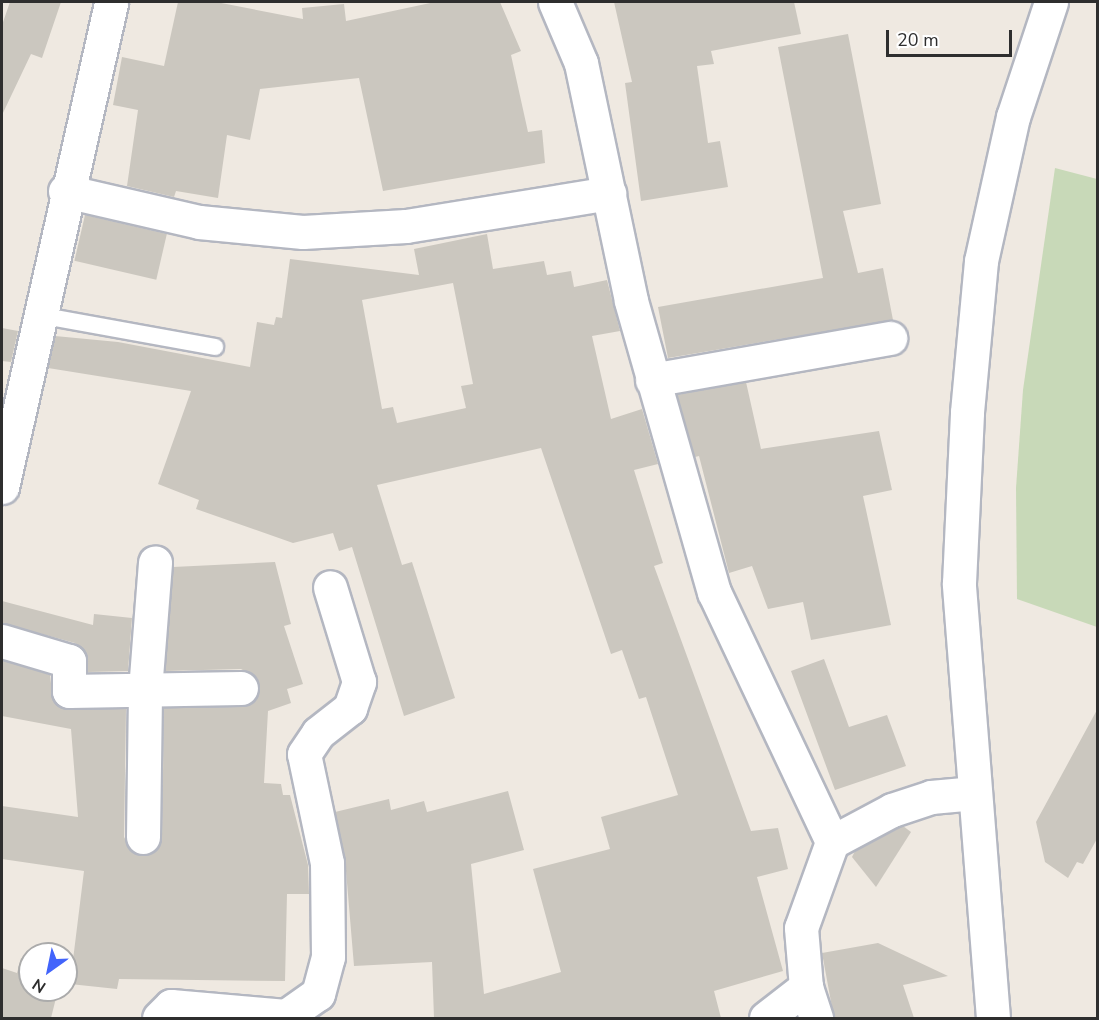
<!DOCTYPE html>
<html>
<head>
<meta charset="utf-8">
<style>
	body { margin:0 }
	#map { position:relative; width:1099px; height:1020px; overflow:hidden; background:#efe9e1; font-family:"Nunito Sans",sans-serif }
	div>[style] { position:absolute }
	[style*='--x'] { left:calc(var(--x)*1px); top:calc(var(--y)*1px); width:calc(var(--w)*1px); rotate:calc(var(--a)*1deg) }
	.cemetery>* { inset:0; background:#c8d9b8 }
	.building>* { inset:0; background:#cbc7bf; transform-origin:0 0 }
	.roads { filter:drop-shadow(2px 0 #b4b7c1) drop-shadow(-2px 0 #b4b7c1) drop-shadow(0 2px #b4b7c1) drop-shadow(0 -2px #b4b7c1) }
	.service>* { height:16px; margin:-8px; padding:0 8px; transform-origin:8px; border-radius:8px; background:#fff }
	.minor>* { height:33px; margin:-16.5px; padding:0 16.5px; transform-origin:16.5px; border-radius:16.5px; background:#fff }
	.tertiary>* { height:33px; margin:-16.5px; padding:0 16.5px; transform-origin:16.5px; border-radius:16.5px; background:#fff }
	span { translate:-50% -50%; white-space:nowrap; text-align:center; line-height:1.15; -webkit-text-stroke:4.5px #fff; paint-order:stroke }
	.frame { position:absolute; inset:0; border:3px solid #2e2e2e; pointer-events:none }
	.north { position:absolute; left:18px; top:942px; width:60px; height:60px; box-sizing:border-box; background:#fff; border:2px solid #ababab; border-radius:50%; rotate:213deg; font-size:16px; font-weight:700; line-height:24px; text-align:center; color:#2e2e2e }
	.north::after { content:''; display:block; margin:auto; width:21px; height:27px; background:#4264fb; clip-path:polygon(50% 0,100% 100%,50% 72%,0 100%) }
	.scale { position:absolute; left:886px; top:30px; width:126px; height:27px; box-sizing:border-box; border:3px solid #2e2e2e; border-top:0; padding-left:8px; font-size:18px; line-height:21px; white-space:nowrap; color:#2e2e2e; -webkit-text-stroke:4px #fff; paint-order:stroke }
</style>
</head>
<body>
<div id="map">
	<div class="cemetery">
		<div style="clip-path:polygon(1055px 168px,1097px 179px,1097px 627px,1017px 599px,1016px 488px,1023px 390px)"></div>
	</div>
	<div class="building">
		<div style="clip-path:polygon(10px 2px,61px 2px,42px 58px,31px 54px,2px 115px,2px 25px)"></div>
		<div style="clip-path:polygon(178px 2px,216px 2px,303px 19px,302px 8px,344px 4px,346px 21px,435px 2px,500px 2px,521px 51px,511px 55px,528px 132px,542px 130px,545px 163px,383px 191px,359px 78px,260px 89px,250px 140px,227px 135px,218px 198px,176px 191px,174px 197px,127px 186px,138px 110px,113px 105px,122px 57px,164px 66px)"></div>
		<div style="clip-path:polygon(614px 2px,794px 2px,801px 34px,711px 51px,714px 64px,697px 66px,708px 143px,720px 141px,728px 187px,641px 201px,625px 83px,632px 82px)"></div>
		<div style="clip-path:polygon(848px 34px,881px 204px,843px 211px,858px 273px,883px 268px,893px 320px,668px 358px,658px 307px,823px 278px,778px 47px)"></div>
		<div style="left:85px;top:215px;width:84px;height:47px;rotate:13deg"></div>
		<div style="clip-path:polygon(evenodd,487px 234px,493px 269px,544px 261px,547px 275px,571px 271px,574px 287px,607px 280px,620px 331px,592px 336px,611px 419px,642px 409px,658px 464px,634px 470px,663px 563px,654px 566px,751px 831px,778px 828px,788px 869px,757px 877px,783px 971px,714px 991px,721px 1018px,434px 1018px,432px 962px,354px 966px,345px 859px,335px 812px,389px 799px,391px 810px,424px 801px,427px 812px,508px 791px,524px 850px,471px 864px,484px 994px,561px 972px,533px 869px,610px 849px,601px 817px,678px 795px,646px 697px,639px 699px,622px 650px,611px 654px,541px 448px,377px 485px,402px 565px,412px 562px,455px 698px,404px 716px,352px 547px,339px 551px,333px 533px,293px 543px,196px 509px,199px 500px,158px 484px,191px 391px,48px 368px,55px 336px,118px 342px,250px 367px,257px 322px,274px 325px,276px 317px,282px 318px,290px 259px,419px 275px,414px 249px,487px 234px,453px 283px,473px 384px,461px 386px,466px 408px,397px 423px,393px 407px,382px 409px,362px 300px,453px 283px)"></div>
		<div style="clip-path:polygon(2px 328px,18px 331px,11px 362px,2px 361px)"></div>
		<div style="clip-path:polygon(746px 382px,761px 449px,879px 431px,892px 490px,863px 496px,891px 625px,811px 640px,803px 602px,768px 609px,752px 566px,729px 573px,699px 456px,695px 457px,677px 395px)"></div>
		<div style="clip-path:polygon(275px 562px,291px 624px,284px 626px,303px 684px,287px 689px,291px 703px,268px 711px,264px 783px,281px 784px,283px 795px,290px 795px,308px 865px,309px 894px,287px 894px,285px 981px,119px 979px,117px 989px,70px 984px,84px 871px,2px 859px,2px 806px,78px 817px,71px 729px,2px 716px,2px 660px,50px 675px,53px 700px,60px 708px,126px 709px,124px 837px,133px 853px,152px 854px,162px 837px,164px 708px,242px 707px,257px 698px,260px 688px,257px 678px,241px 669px,165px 671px,173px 567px)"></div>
		<div style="clip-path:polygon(2px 601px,93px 625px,94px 614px,132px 618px,128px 671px,88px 672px,84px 650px,75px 643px,2px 623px)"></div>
		<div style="clip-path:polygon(824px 659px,849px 727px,887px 715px,906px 766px,835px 790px,791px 671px)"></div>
		<div style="clip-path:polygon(1098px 708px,1098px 837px,1083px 864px,1077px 862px,1068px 878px,1045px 862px,1036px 822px)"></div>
		<div style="clip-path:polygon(903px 826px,911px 832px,876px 887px,852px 857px,855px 851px)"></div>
		<div style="clip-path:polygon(878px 943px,948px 976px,903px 985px,914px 1018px,834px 1018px,822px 953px)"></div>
		<div style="clip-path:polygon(21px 958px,30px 961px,30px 990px,58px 990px,51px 1018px,2px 1018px,2px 968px,17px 973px)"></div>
	</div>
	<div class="roads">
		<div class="service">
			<div style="--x:39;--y:315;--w:179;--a:10.3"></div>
		</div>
		<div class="minor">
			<div style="--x:555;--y:2;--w:66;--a:66.9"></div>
			<div style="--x:581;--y:63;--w:243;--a:78.1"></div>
			<div style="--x:631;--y:301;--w:303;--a:74.1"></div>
			<div style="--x:714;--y:592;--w:276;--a:64.7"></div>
			<div style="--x:832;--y:842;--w:91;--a:109.8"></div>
			<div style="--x:801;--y:928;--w:59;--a:85.2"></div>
			<div style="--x:806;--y:987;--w:33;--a:72"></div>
			<div style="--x:65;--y:191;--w:138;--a:13"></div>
			<div style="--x:199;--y:222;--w:104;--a:5.5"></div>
			<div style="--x:303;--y:232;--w:103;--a:-3.3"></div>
			<div style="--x:406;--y:226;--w:206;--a:-9.2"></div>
			<div style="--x:652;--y:380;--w:242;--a:-10"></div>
			<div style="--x:2;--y:487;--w:497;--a:-77.3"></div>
			<div style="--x:2;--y:641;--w:70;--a:16.6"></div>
			<div style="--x:69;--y:661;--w:30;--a:90"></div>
			<div style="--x:69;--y:691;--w:172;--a:-1"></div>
			<div style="--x:143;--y:837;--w:147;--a:-89.2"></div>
			<div style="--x:145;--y:690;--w:128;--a:-85.5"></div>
			<div style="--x:832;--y:842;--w:68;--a:-28.1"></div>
			<div style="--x:892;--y:810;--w:41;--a:-18.4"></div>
			<div style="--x:931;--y:797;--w:44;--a:-5.2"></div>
			<div style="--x:159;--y:1018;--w:17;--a:-45"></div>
			<div style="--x:171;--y:1006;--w:115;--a:5"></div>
			<div style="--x:286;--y:1016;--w:39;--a:-35"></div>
			<div style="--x:318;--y:994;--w:38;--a:-75"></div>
			<div style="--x:328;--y:957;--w:94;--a:-90.6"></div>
			<div style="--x:327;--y:863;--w:111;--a:-101.9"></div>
			<div style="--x:304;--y:754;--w:25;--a:-56"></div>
			<div style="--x:318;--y:733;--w:41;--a:-38"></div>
			<div style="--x:350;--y:708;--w:28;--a:-71"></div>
			<div style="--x:359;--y:682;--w:99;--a:-107"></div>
			<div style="--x:766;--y:1018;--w:51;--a:-37.8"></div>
		</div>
		<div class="tertiary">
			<div style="--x:993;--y:1018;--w:436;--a:-94.5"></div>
			<div style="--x:959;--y:583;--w:171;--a:-87.3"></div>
			<div style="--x:967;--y:412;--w:152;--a:-84.7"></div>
			<div style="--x:981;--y:261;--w:148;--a:-77.5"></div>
			<div style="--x:1013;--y:117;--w:121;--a:-71.7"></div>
		</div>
	</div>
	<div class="frame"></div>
	<div class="north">N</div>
	<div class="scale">20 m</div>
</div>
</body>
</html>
